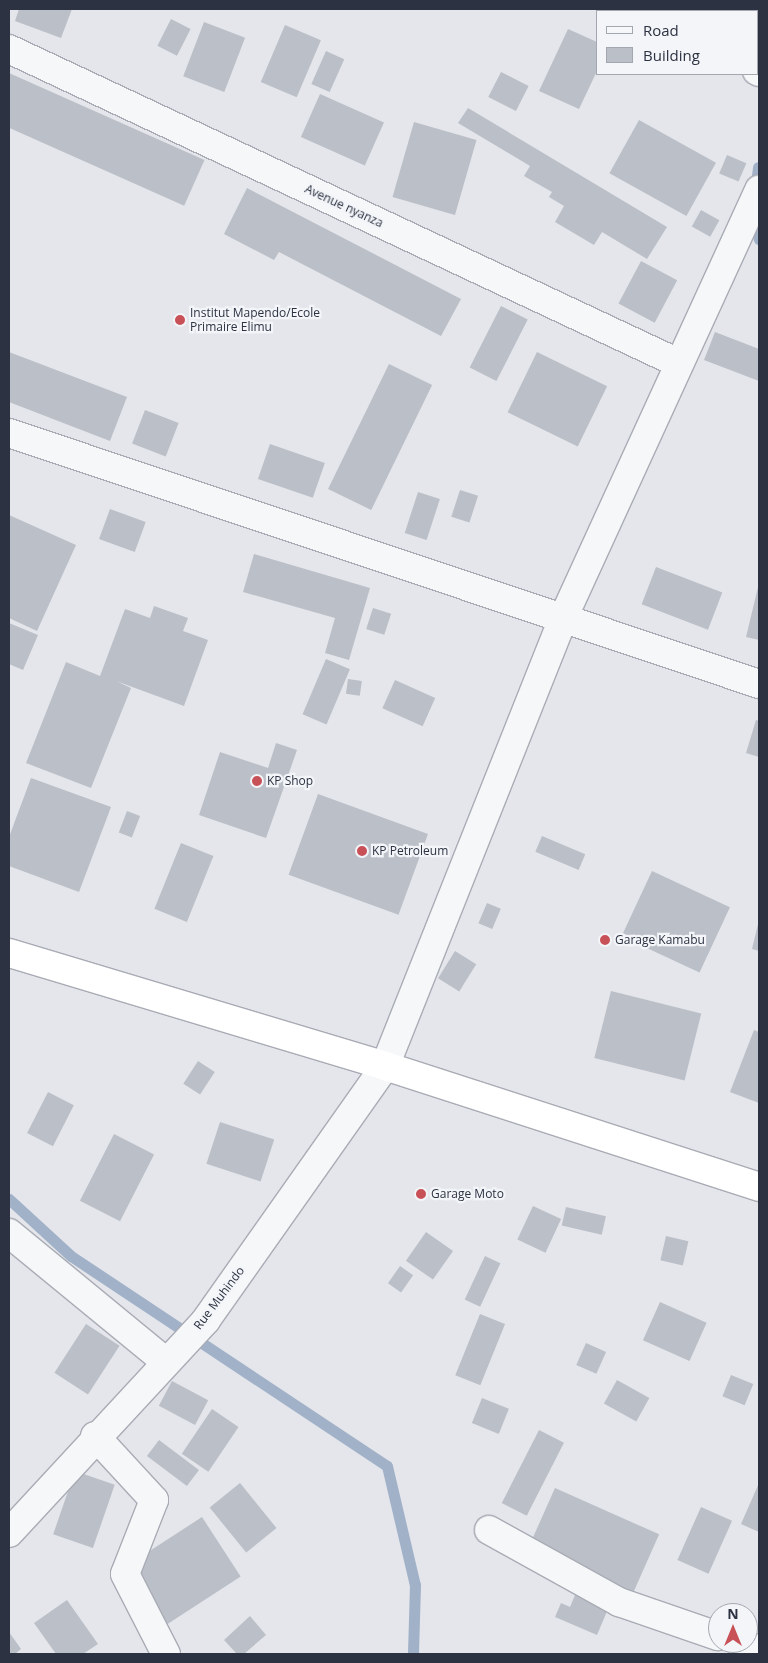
<!DOCTYPE html>
<html>
<head>
<meta charset="utf-8">
<style>
	body { margin:0 }
	#map { position:relative; width:768px; height:1663px; overflow:hidden; background:#e4e6eb; font-family:"Open Sans",sans-serif }
	div>[style] { position:absolute }
	[style*='--x'] { left:calc(var(--x)*1px); top:calc(var(--y)*1px); width:calc(var(--w)*1px); rotate:calc(var(--a)*1deg) }
	.stream>* { height:11px; margin:-5.5px; padding:0 5.5px; transform-origin:5.5px; border-radius:5.5px; background:#a1b1c8 }
	.building>* { inset:0; background:#bbbfc7; transform-origin:0 0 }
	.roads { filter:drop-shadow(1px 0 #a9acb5) drop-shadow(-1px 0 #a9acb5) drop-shadow(0 1px #a9acb5) drop-shadow(0 -1px #a9acb5) }
	.minor>* { height:28px; margin:-14px; padding:0 14px; transform-origin:14px; border-radius:14px; background:#f6f7f9 }
	.highway>* { height:28px; margin:-14px; padding:0 14px; transform-origin:14px; border-radius:14px; background:#fff }
	.dots>* { width:14px; height:14px; translate:-50% -50%; box-sizing:border-box; border:2px solid #f3f5f8; border-radius:50% }
	span { translate:-50% -50%; white-space:nowrap; text-align:center; line-height:1.15; -webkit-text-stroke:4.5px #f3f5f8; paint-order:stroke }
	.street-label { font-size:12px; color:#2c3242 }
	.poi-label { font-size:12px; color:#2c3242 }
	.left { translate:0 -50%; text-align:left }
	.frame { position:absolute; inset:0; border:10px solid #2c3242; pointer-events:none }
	.legend { position:absolute; left:596px; top:10px; width:162px; height:65px; box-sizing:border-box; background:#f3f5f8; border:1px solid #a3a7af; margin:0; padding:6px 9px; list-style:none; font-size:15px; color:#2c3242 }
	.legend li { display:flex; align-items:center; gap:10px; height:25px }
	.legend b { width:25px; border:1px solid #a3a7af }
	.north { position:absolute; left:708px; top:1603px; width:50px; height:50px; box-sizing:border-box; background:#f3f5f8; border:1px solid #a3a7af; border-radius:50%; rotate:0deg; font-size:14px; font-weight:700; line-height:20px; text-align:center; color:#2c3242 }
	.north::after { content:''; display:block; margin:auto; width:18px; height:22px; background:#c85158; clip-path:polygon(50% 0,100% 100%,50% 72%,0 100%) }
</style>
</head>
<body>
<div id="map">
	<div class="stream">
		<div style="--x:755;--y:192;--w:25;--a:-83"></div>
		<div style="--x:753;--y:217;--w:23;--a:75"></div>
		<div style="--x:9;--y:1199;--w:84;--a:42.6"></div>
		<div style="--x:71;--y:1256;--w:379;--a:33.6"></div>
		<div style="--x:387;--y:1466;--w:122;--a:76.8"></div>
		<div style="--x:415;--y:1585;--w:69;--a:91.7"></div>
	</div>
	<div class="building">
		<div style="clip-path:polygon(19px 9px,72px 9px,61px 38px,15px 21px)"></div>
		<div style="left:171px;top:19px;width:22px;height:30px;rotate:27deg"></div>
		<div style="left:204px;top:22px;width:44px;height:58px;rotate:21deg"></div>
		<div style="left:285px;top:25px;width:39px;height:62px;rotate:23deg"></div>
		<div style="clip-path:polygon(568px 29px,597px 42px,597px 71px,579px 109px,539px 91px)"></div>
		<div style="left:326px;top:51px;width:20px;height:36px;rotate:24deg"></div>
		<div style="left:501px;top:72px;width:31px;height:28px;rotate:27deg"></div>
		<div style="left:9px;top:73px;width:214px;height:50px;rotate:24deg"></div>
		<div style="left:320px;top:94px;width:70px;height:47px;rotate:24deg"></div>
		<div style="clip-path:polygon(468px 108px,667px 227px,647px 259px,602px 232px,594px 245px,555px 222px,564px 206px,549px 197px,552px 192px,524px 176px,530px 166px,458px 123px)"></div>
		<div style="left:639px;top:120px;width:88px;height:61px;rotate:29deg"></div>
		<div style="left:414px;top:122px;width:65px;height:78px;rotate:16deg"></div>
		<div style="left:727px;top:155px;width:21px;height:20px;rotate:23deg"></div>
		<div style="clip-path:polygon(247px 188px,461px 299px,441px 336px,279px 252px,274px 260px,224px 234px)"></div>
		<div style="left:701px;top:210px;width:21px;height:19px;rotate:29deg"></div>
		<div style="left:641px;top:261px;width:41px;height:48px;rotate:28deg"></div>
		<div style="left:501px;top:306px;width:30px;height:69px;rotate:27deg"></div>
		<div style="clip-path:polygon(715px 332px,759px 349px,759px 381px,704px 360px)"></div>
		<div style="clip-path:polygon(9px 352px,127px 397px,110px 441px,9px 402px)"></div>
		<div style="left:537px;top:352px;width:78px;height:67px;rotate:26deg"></div>
		<div style="left:389px;top:364px;width:48px;height:139px;rotate:26deg"></div>
		<div style="left:145px;top:410px;width:36px;height:36px;rotate:21deg"></div>
		<div style="left:270px;top:444px;width:58px;height:37px;rotate:19deg"></div>
		<div style="left:460px;top:490px;width:19px;height:28px;rotate:18deg"></div>
		<div style="left:418px;top:492px;width:23px;height:43px;rotate:18deg"></div>
		<div style="left:110px;top:509px;width:38px;height:32px;rotate:20deg"></div>
		<div style="clip-path:polygon(9px 515px,76px 545px,37px 631px,9px 618px)"></div>
		<div style="clip-path:polygon(254px 554px,370px 588px,349px 660px,325px 653px,335px 618px,243px 592px)"></div>
		<div style="left:656px;top:567px;width:71px;height:40px;rotate:21deg"></div>
		<div style="clip-path:polygon(759px 583px,759px 640px,746px 637px)"></div>
		<div style="clip-path:polygon(154px 606px,188px 618px,183px 631px,208px 640px,184px 706px,116px 681px,131px 688px,91px 788px,26px 763px,66px 662px,100px 676px,125px 609px,150px 618px)"></div>
		<div style="left:373px;top:608px;width:19px;height:22px;rotate:18deg"></div>
		<div style="clip-path:polygon(9px 623px,38px 635px,23px 670px,9px 664px)"></div>
		<div style="left:326px;top:659px;width:26px;height:60px;rotate:23deg"></div>
		<div style="left:348px;top:679px;width:14px;height:15px;rotate:8deg"></div>
		<div style="left:395px;top:680px;width:44px;height:31px;rotate:24deg"></div>
		<div style="clip-path:polygon(756px 720px,759px 721px,759px 757px,746px 753px)"></div>
		<div style="clip-path:polygon(276px 743px,297px 750px,266px 838px,199px 815px,220px 752px,268px 768px)"></div>
		<div style="clip-path:polygon(31px 778px,111px 807px,79px 892px,9px 866px,9px 837px)"></div>
		<div style="left:318px;top:794px;width:117px;height:86px;rotate:20deg"></div>
		<div style="left:127px;top:811px;width:14px;height:23px;rotate:21deg"></div>
		<div style="left:542px;top:836px;width:47px;height:17px;rotate:23deg"></div>
		<div style="left:181px;top:843px;width:35px;height:71px;rotate:22deg"></div>
		<div style="left:652px;top:871px;width:86px;height:72px;rotate:25deg"></div>
		<div style="left:487px;top:903px;width:15px;height:22px;rotate:23deg"></div>
		<div style="clip-path:polygon(759px 920px,759px 951px,752px 949px)"></div>
		<div style="left:455px;top:951px;width:25px;height:32px;rotate:32deg"></div>
		<div style="left:611px;top:991px;width:93px;height:69px;rotate:14deg"></div>
		<div style="clip-path:polygon(754px 1030px,759px 1032px,759px 1103px,730px 1092px)"></div>
		<div style="left:198px;top:1061px;width:20px;height:27px;rotate:33deg"></div>
		<div style="left:48px;top:1092px;width:29px;height:46px;rotate:27deg"></div>
		<div style="left:220px;top:1122px;width:57px;height:44px;rotate:18deg"></div>
		<div style="left:114px;top:1134px;width:45px;height:75px;rotate:27deg"></div>
		<div style="left:533px;top:1206px;width:31px;height:37px;rotate:25deg"></div>
		<div style="left:566px;top:1207px;width:41px;height:19px;rotate:13deg"></div>
		<div style="left:426px;top:1232px;width:33px;height:35px;rotate:35deg"></div>
		<div style="left:666px;top:1236px;width:23px;height:25px;rotate:13deg"></div>
		<div style="left:485px;top:1256px;width:17px;height:48px;rotate:25deg"></div>
		<div style="left:400px;top:1266px;width:16px;height:21px;rotate:35deg"></div>
		<div style="left:660px;top:1302px;width:51px;height:42px;rotate:24deg"></div>
		<div style="left:480px;top:1314px;width:27px;height:66px;rotate:22deg"></div>
		<div style="left:86px;top:1324px;width:40px;height:58px;rotate:33deg"></div>
		<div style="left:586px;top:1343px;width:22px;height:24px;rotate:24deg"></div>
		<div style="left:731px;top:1375px;width:24px;height:23px;rotate:22deg"></div>
		<div style="left:617px;top:1380px;width:37px;height:27px;rotate:29deg"></div>
		<div style="left:172px;top:1381px;width:41px;height:28px;rotate:28deg"></div>
		<div style="left:482px;top:1398px;width:29px;height:27px;rotate:22deg"></div>
		<div style="left:212px;top:1409px;width:32px;height:54px;rotate:34deg"></div>
		<div style="left:539px;top:1430px;width:28px;height:82px;rotate:27deg"></div>
		<div style="left:159px;top:1440px;width:50px;height:20px;rotate:37deg"></div>
		<div style="left:75px;top:1471px;width:42px;height:67px;rotate:19deg"></div>
		<div style="left:240px;top:1483px;width:58px;height:39px;rotate:51deg"></div>
		<div style="clip-path:polygon(759px 1483px,759px 1532px,741px 1524px)"></div>
		<div style="left:555px;top:1488px;width:114px;height:75px;rotate:24deg"></div>
		<div style="left:701px;top:1507px;width:34px;height:58px;rotate:24deg"></div>
		<div style="left:202px;top:1517px;width:71px;height:106px;rotate:57deg"></div>
		<div style="clip-path:polygon(578px 1588px,611px 1602px,597px 1635px,555px 1617px,561px 1603px,570px 1607px)"></div>
		<div style="clip-path:polygon(67px 1600px,98px 1644px,83px 1654px,56px 1654px,34px 1623px)"></div>
		<div style="clip-path:polygon(250px 1616px,266px 1635px,244px 1654px,237px 1654px,224px 1640px)"></div>
		<div style="clip-path:polygon(9px 1632px,21px 1649px,15px 1654px,9px 1654px)"></div>
	</div>
	<div class="roads">
		<div class="minor">
			<div style="--x:651;--y:9;--w:4;--a:27"></div>
			<div style="--x:9;--y:49;--w:739;--a:25.14"></div>
			<div style="--x:757;--y:71;--w:2;--a:27"></div>
			<div style="--x:9;--y:433;--w:791;--a:18.5"></div>
			<div style="--x:9;--y:1233;--w:203;--a:39.4"></div>
			<div style="--x:95;--y:1436;--w:87;--a:47.3"></div>
			<div style="--x:154;--y:1500;--w:79;--a:111.4"></div>
			<div style="--x:125;--y:1574;--w:90;--a:62.9"></div>
			<div style="--x:489;--y:1530;--w:149;--a:29"></div>
			<div style="--x:619;--y:1602;--w:105;--a:19"></div>
			<div style="--x:9;--y:1533;--w:290;--a:-47.2"></div>
			<div style="--x:206;--y:1320;--w:311;--a:-54.8"></div>
			<div style="--x:385;--y:1066;--w:484;--a:-68.3"></div>
			<div style="--x:564;--y:616;--w:469;--a:-65.4"></div>
			<div style="--x:740;--y:1643;--w:20;--a:20"></div>
		</div>
		<div class="highway">
			<div style="--x:9;--y:953;--w:393;--a:16.7"></div>
			<div style="--x:385;--y:1066;--w:393;--a:17.9"></div>
		</div>
	</div>
	<div class="dots">
		<div style="left:180px;top:320px;background:#c85158"></div>
		<div style="left:257px;top:781px;background:#c85158"></div>
		<div style="left:362px;top:851px;background:#c85158"></div>
		<div style="left:605px;top:940px;background:#c85158"></div>
		<div style="left:421px;top:1194px;background:#c85158"></div>
	</div>
	<div class="street-label">
		<span style="left:344px;top:206px;rotate:25deg">Avenue nyanza</span>
		<span style="left:219px;top:1298px;rotate:-53deg">Rue Muhindo</span>
	</div>
	<div class="poi-label">
		<span class="left" style="left:190px;top:320px">Institut Mapendo/Ecole<br>Primaire Elimu</span>
		<span class="left" style="left:267px;top:781px">KP Shop</span>
		<span class="left" style="left:372px;top:851px">KP Petroleum</span>
		<span class="left" style="left:615px;top:940px">Garage Kamabu</span>
		<span class="left" style="left:431px;top:1194px">Garage Moto</span>
	</div>
	<div class="frame"></div>
	<ul class="legend">
	<li><b style="height:6px;background:#f6f7f9"></b>Road</li>
	<li><b style="height:14px;background:#bbbfc7"></b>Building</li>
	</ul>
	<div class="north">N</div>
</div>
</body>
</html>
